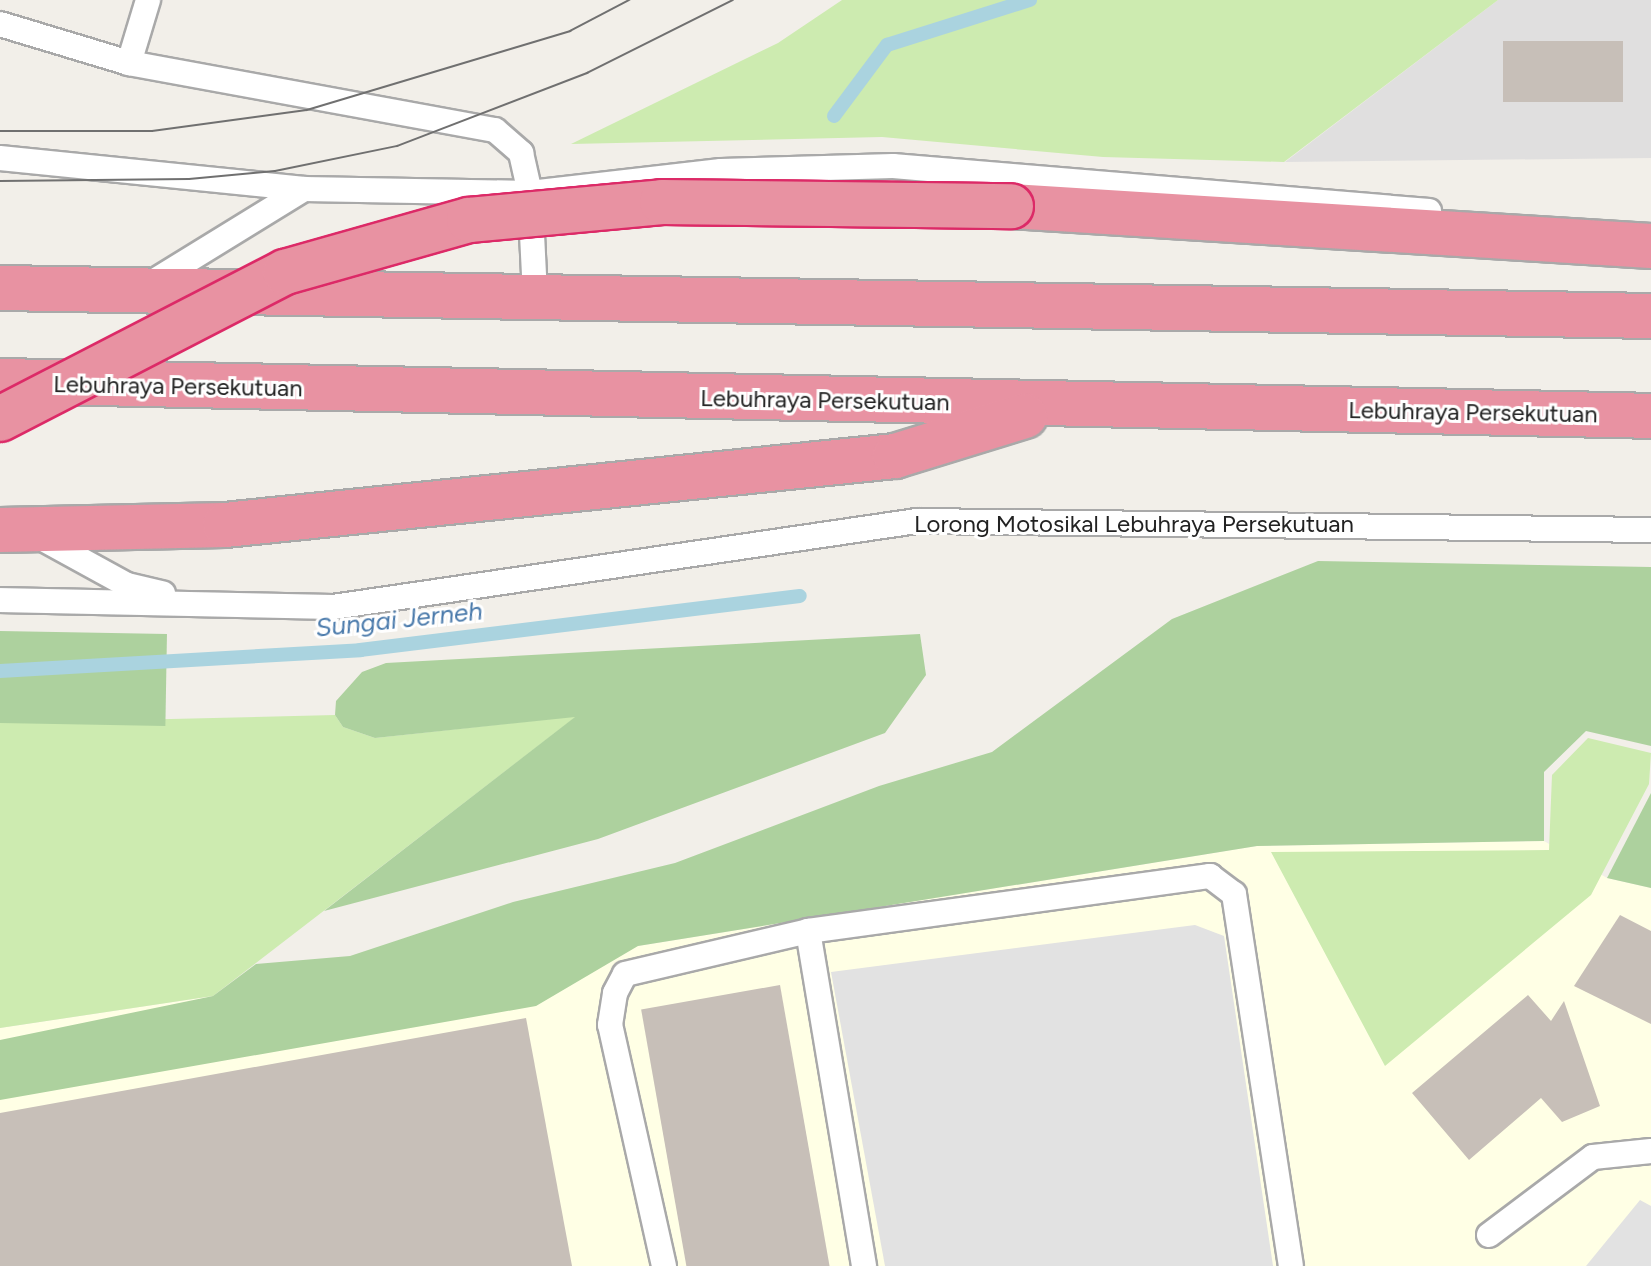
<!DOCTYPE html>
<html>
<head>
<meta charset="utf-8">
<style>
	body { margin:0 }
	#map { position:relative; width:1651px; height:1266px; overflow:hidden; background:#f2efe9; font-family:Figtree,sans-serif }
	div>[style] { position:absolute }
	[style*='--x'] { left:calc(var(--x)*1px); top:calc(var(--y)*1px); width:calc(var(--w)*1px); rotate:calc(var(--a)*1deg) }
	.residential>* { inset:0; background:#e0dfdf }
	.education>* { inset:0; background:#ffffe5 }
	.grass>* { inset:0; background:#cdebb0 }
	.forest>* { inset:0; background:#add19e; transform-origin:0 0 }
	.parking>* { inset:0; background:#e2e2e2 }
	.stream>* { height:14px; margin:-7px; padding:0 7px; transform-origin:7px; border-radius:7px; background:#aad3df }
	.building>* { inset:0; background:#c7bfb8; transform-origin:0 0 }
	.roads { filter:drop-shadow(2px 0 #a9a9a9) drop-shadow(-2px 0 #a9a9a9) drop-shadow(0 2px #a9a9a9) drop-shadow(0 -2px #a9a9a9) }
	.lane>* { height:24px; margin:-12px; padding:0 12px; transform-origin:12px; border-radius:12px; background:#fff }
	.highway>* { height:44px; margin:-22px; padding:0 22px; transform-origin:22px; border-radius:22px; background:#e892a2 }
	.tram>* { height:2px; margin:-1px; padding:0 1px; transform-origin:1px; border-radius:1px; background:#707070 }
	.bridges { filter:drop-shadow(2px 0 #dc2a67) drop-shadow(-2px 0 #dc2a67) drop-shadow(0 2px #dc2a67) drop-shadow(0 -2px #dc2a67) }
	.highway-bridge>* { height:44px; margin:-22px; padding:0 22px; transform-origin:22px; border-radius:22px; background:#e892a2 }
	span { translate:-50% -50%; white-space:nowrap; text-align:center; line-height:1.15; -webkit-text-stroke:6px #fff; paint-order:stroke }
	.street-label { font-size:24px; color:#222 }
	.water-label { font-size:26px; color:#4a7aab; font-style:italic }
</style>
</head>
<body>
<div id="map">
	<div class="residential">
		<div style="clip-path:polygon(1498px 0,1651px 0,1651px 158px,1285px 162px)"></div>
	</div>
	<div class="education">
		<div style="clip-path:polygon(1544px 841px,1607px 878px,1651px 888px,1651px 1266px,0 1266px,0 1028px,213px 996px,638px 946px,1257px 846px)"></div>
	</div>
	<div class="grass">
		<div style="clip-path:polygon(842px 0,1498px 0,1284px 162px,1103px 157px,882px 137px,571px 144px,778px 43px)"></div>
		<div style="clip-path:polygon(335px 715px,343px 727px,375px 738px,577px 716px,213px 996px,0 1028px,0 723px)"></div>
		<div style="clip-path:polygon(1588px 738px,1651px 753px,1649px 784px,1591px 895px,1385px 1066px,1271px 852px,1549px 850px,1552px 775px)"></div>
	</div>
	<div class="forest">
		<div style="clip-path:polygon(1318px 561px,1651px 567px,1651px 746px,1586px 731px,1544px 772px,1544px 841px,1257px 846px,638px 946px,536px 1006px,0 1100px,0 1040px,213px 996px,256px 964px,350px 956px,513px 902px,675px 863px,879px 786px,992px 752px,1172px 619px)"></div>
		<div style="left:0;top:631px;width:167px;height:92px;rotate:1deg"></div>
		<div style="clip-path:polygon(920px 634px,926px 675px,885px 733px,598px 839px,324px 911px,575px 717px,375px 738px,343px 727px,335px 715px,336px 701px,362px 672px,386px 663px)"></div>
		<div style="clip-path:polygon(1651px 793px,1651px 888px,1607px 878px)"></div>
	</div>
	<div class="parking">
		<div style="clip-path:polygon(1195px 925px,1224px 936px,1273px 1266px,885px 1266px,831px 972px)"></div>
		<div style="clip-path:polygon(1640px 1200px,1651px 1206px,1651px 1266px,1586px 1266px)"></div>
	</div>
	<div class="stream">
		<div style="--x:834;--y:116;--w:89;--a:-53.3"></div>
		<div style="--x:887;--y:45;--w:150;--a:-17.5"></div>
		<div style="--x:0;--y:671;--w:361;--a:-3.3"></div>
		<div style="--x:360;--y:650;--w:443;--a:-7"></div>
	</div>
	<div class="building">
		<div style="left:1503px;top:41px;width:120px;height:61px"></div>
		<div style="clip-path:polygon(1620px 915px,1651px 931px,1651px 1024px,1574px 986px)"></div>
		<div style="left:780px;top:985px;width:286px;height:141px;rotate:80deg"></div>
		<div style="clip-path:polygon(1528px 995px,1551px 1021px,1564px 1001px,1600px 1106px,1562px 1122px,1541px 1098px,1469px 1160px,1412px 1093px)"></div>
		<div style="clip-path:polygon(526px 1018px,572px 1266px,0 1266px,0 1113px)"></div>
	</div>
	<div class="roads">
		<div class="lane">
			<div style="--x:0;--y:24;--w:135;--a:16.8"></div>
			<div style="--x:129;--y:63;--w:372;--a:10.4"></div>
			<div style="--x:495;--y:130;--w:35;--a:41"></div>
			<div style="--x:521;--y:153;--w:41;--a:77.3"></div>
			<div style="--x:530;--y:193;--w:104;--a:87.2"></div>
			<div style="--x:129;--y:63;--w:66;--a:-73.2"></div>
			<div style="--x:0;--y:158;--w:306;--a:5.8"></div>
			<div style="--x:304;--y:189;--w:226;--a:1"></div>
			<div style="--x:530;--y:193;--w:192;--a:-6.6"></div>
			<div style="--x:721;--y:171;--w:172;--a:-1.7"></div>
			<div style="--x:893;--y:166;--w:538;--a:4.8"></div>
			<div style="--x:148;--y:285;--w:183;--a:-31.6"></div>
			<div style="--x:34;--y:534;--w:106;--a:28.7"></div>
			<div style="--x:127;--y:585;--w:37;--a:13"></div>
			<div style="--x:0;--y:600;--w:333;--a:1.2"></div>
			<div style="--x:333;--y:607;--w:590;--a:-8.38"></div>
			<div style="--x:917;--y:521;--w:734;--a:0.7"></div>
			<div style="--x:808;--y:931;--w:340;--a:80.5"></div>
			<div style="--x:1489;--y:1235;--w:130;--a:-36.9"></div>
			<div style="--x:1593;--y:1157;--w:58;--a:-5.9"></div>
			<div style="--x:664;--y:1266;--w:247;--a:-102.6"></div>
			<div style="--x:610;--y:1025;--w:32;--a:-81"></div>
			<div style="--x:615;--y:993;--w:21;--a:-62"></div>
			<div style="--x:625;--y:974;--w:188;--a:-13.2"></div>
			<div style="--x:808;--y:931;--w:406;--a:-7.8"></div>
			<div style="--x:1210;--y:876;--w:30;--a:37"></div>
			<div style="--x:1234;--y:894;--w:376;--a:81.3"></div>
		</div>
		<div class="highway">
			<div style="--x:1011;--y:206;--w:641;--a:3.58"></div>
			<div style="--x:0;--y:288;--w:1651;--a:0.97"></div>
			<div style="--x:0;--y:381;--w:1651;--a:1.21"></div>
			<div style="--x:0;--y:530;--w:225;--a:-1.3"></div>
			<div style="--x:225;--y:525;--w:674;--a:-5.88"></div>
			<div style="--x:895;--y:456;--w:136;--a:-17.1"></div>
		</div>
	</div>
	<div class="tram">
		<div style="--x:0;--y:131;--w:152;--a:0"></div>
		<div style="--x:152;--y:131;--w:156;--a:-7.7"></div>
		<div style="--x:307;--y:110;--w:275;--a:-16.7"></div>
		<div style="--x:570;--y:31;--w:67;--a:-27.7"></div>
		<div style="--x:0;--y:181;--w:189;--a:-0.6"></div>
		<div style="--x:189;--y:179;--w:86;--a:-5.3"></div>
		<div style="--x:275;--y:171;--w:125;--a:-11.6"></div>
		<div style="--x:397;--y:146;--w:204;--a:-21"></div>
		<div style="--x:587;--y:73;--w:163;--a:-26.6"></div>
	</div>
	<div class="bridges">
		<div class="highway-bridge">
			<div style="--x:0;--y:419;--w:321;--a:-27.3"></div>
			<div style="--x:285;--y:272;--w:191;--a:-15.8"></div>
			<div style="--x:469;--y:220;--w:194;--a:-5.3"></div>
			<div style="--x:662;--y:202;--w:349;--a:0.7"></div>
		</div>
	</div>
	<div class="street-label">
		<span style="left:178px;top:386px;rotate:1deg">Lebuhraya Persekutuan</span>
		<span style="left:825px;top:400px;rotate:1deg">Lebuhraya Persekutuan</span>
		<span style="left:1473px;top:412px;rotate:1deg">Lebuhraya Persekutuan</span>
		<span style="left:1134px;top:524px">Lorong Motosikal Lebuhraya Persekutuan</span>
	</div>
	<div class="water-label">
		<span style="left:399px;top:620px;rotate:-6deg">Sungai Jerneh</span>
	</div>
</div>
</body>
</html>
